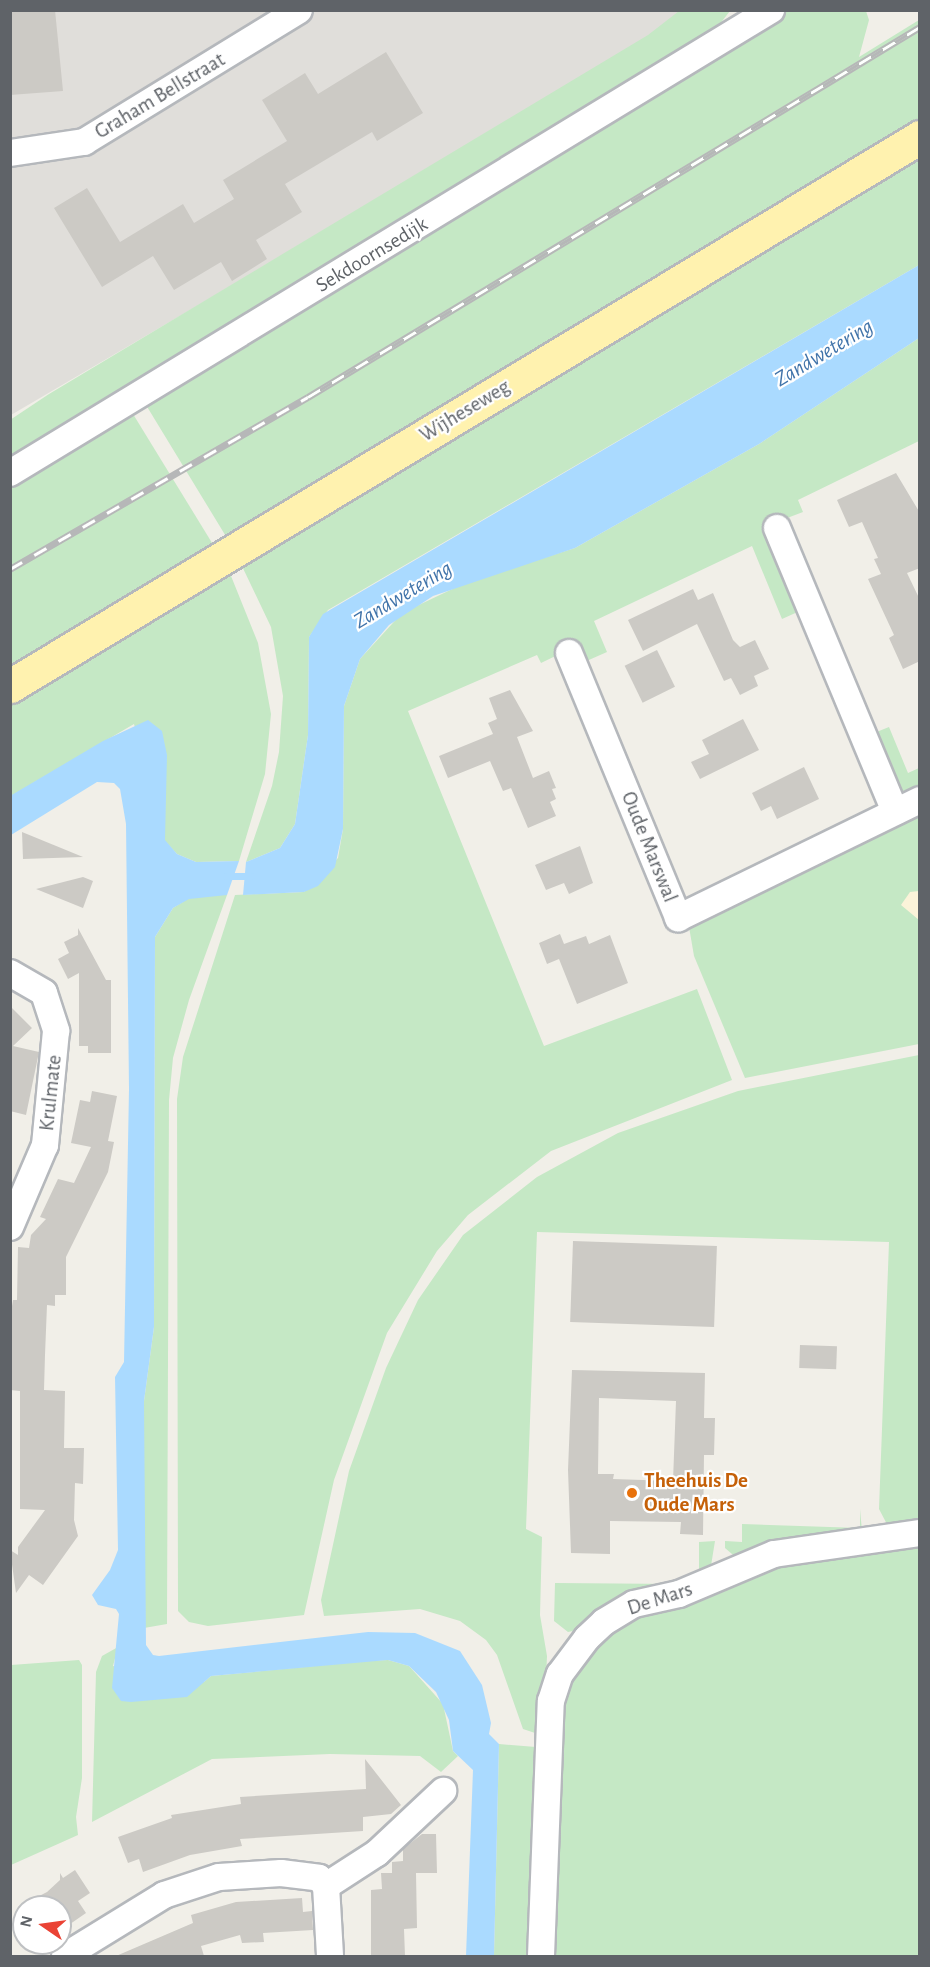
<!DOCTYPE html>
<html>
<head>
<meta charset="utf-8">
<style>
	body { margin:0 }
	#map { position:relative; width:930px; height:1967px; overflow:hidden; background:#f1efe8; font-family:"Alegreya Sans",sans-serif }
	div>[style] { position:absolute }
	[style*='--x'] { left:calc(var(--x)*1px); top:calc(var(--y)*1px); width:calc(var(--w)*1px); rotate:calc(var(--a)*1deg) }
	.industrial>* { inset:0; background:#e0deda }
	.green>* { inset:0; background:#c5e8c5 }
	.sand>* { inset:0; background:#fbf3d9 }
	.water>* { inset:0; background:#aadaff }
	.stream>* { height:7px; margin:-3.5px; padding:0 3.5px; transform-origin:3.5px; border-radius:3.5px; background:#aadaff }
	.building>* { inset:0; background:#cccac5; transform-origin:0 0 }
	.roads { filter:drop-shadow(2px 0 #b5b8bc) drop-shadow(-2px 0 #b5b8bc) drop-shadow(0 2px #b5b8bc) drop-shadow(0 -2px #b5b8bc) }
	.minor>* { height:26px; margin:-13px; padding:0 13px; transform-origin:13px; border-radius:13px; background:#fff }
	.major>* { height:33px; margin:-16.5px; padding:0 16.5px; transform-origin:16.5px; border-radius:16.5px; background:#fff2af }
	.rail>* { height:7px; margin-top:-3.5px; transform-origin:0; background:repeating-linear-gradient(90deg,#fff 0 14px,#b6b7b8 0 28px); box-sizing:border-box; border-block:2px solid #b6b7b8 }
	.dots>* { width:16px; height:16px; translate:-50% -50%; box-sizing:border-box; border:3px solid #fff; border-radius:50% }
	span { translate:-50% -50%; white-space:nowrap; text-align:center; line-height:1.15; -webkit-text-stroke:4.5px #fff; paint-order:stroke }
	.street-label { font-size:21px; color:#5f6368 }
	.food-label { font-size:21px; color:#c56008; font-weight:700 }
	.left { translate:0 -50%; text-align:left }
	.water-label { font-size:22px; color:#4174aa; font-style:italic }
	.frame { position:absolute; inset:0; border:12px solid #5f6368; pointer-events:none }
	.north { position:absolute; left:12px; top:1895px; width:60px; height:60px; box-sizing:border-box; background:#fff; border:2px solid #bfc1c3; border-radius:50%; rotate:283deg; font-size:16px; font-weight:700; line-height:24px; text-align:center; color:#5f6368 }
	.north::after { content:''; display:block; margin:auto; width:21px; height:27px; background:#ea4335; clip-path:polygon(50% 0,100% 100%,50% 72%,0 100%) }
</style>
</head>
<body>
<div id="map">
	<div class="industrial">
		<div style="clip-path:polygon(11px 10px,700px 11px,11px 415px)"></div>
	</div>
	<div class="green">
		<div style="clip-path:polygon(679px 11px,730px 11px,712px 34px,11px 464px,10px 420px,49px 394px,648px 35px)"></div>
		<div style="clip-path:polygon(788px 11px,866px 11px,869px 20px,859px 57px,919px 20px,919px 127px,230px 543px,146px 405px)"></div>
		<div style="clip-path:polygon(919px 155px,919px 265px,328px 610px,309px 637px,308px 735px,295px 824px,280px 848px,246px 862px,272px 786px,279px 752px,283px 696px,271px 627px,240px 562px,438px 448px)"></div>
		<div style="clip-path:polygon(919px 338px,919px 441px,798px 500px,803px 512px,774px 523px,802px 610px,782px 619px,752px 546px,594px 621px,607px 652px,582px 663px,574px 647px,541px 663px,537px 655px,408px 711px,544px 1046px,697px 989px,732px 1080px,551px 1151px,468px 1215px,437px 1251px,387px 1333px,334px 1480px,304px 1615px,208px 1626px,189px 1622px,178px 1611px,177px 1099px,183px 1057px,235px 895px,304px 892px,338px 858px,343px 829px,344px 706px,360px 659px,402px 613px,465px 583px,575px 548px,759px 444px)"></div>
		<div style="clip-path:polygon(133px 414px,217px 551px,11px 674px,11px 477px)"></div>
		<div style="clip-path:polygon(229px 571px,258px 643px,271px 714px,265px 774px,239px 861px,196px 862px,177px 854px,164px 840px,134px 724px,11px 796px,11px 702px)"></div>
		<div style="clip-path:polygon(889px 727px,908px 773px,919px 768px,919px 791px,910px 796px,899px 794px,874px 733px)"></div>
		<div style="clip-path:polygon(919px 810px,919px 1044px,745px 1078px,694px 956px,688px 921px)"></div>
		<div style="clip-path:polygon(211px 895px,227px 895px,189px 1000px,173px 1058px,169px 1100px,167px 1624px,144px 1628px,144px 1401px,154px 1327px,155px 937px,173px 908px,189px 898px)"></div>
		<div style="clip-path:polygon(919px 1055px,919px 1525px,889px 1528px,879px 1509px,889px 1242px,537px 1232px,526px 1529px,542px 1537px,540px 1615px,547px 1656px,544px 1726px,535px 1733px,523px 1729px,497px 1655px,486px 1640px,460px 1621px,420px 1609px,324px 1616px,321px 1600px,349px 1471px,363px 1432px,386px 1368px,418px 1300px,463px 1235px,537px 1177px,618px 1133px,738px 1091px)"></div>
		<div style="clip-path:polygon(860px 1509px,862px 1531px,739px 1560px,725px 1548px,725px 1541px,742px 1542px,742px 1524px,860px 1528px)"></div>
		<div style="clip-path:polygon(715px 1541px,710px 1572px,583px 1629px,568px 1632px,554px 1621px,555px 1583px,678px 1584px,699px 1575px,699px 1542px)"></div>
		<div style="clip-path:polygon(919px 1541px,919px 1956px,549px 1956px,563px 1686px,615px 1621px,753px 1568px)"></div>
		<div style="clip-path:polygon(118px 1647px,113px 1666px,204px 1682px,211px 1676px,366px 1661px,388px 1660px,409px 1666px,443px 1704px,453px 1751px,458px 1756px,441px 1772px,420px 1756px,330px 1754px,212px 1759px,92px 1822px,96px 1672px,102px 1656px)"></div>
		<div style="clip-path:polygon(79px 1660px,82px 1665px,82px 1778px,76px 1817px,78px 1835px,11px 1865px,11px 1665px)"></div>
		<div style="clip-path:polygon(499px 1744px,536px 1747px,542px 1754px,536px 1956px,494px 1956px)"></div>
	</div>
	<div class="sand">
		<div style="clip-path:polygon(919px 891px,920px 891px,919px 920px,901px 905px,910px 892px)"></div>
	</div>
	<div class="water">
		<div style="clip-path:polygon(919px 265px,919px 338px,759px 444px,575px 548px,433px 596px,389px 625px,360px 659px,344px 706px,343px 829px,335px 867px,318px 886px,304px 892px,243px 895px,246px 862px,280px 848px,295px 824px,308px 735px,309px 637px,323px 614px)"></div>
		<div style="clip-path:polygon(148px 720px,162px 731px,167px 755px,165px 840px,177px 854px,196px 862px,239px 861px,227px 895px,189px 899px,173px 908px,155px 937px,154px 1327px,144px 1401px,146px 1645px,153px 1655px,159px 1656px,368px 1632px,415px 1633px,460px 1651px,482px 1685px,491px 1723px,489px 1734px,499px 1744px,494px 1956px,466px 1956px,473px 1770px,453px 1751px,449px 1720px,436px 1692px,409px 1666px,388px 1660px,211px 1676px,187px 1697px,131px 1702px,121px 1701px,112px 1688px,119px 1614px,116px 1609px,98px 1605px,92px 1595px,110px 1570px,118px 1550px,115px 1377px,124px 1362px,129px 1089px,126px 824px,120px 789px,114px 783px,97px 782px,11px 835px,10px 796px,103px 741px)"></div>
	</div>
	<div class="stream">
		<div style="--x:226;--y:876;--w:25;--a:0"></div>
	</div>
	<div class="building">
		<div style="clip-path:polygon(10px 10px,55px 10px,63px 91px,10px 95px)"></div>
		<div style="clip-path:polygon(386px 52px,423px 113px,377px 141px,372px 132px,285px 184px,302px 212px,256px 240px,267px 259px,232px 281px,221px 262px,174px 290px,153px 256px,102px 287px,54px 208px,87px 188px,120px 242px,183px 204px,194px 223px,234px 199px,223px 180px,287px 141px,262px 100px,305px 73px,318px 94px)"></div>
		<div style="clip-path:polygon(896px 473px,920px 513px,920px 568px,907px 573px,920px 600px,920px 661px,903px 669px,889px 638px,894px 635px,868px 579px,881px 574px,874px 559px,878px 558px,862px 522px,849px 527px,837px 500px)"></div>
		<div style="clip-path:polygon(693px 589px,698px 600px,713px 593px,733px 640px,740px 647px,755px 640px,769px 669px,754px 676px,758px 686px,740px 695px,731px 678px,724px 681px,697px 624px,643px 651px,628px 620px)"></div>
		<div style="left:657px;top:650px;width:41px;height:36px;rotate:64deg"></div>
		<div style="clip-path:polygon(510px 690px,533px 731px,517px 737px,533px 778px,549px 771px,556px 788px,552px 789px,556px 799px,550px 802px,556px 816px,528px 828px,511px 788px,503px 791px,490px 761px,448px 778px,439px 756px,493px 734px,488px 723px,497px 719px,489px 698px)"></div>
		<div style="clip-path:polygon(743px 719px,759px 750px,700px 779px,691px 762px,709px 754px,702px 740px)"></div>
		<div style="clip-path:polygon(804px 767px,819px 799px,777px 819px,771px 806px,761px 811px,752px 793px)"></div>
		<div style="clip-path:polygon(22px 832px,83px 857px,23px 859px)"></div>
		<div style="clip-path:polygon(580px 846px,593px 883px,569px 894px,564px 883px,546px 890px,535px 865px)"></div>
		<div style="clip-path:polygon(83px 877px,93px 881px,83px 908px,36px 889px)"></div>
		<div style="clip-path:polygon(78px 928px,106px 980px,111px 980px,111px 1053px,88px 1053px,88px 1046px,79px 1046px,79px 973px,68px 979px,58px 959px,69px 953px,64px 942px,78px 935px)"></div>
		<div style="clip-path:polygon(560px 934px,564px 944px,586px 936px,589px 944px,610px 935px,628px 983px,577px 1004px,559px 959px,547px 964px,539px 943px)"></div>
		<div style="clip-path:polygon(10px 1006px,32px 1028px,13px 1046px,39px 1052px,26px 1115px,10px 1111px)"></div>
		<div style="clip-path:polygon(92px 1091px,117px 1096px,108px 1141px,114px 1142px,108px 1172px,66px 1257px,66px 1295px,55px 1295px,55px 1306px,47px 1305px,45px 1355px,44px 1390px,65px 1391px,64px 1448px,84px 1448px,83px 1484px,75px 1483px,74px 1520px,78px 1536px,43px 1585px,29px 1575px,16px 1593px,10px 1550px,18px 1555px,18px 1547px,45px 1510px,20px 1509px,20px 1391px,10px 1390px,10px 1318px,13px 1300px,17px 1300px,18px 1247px,29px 1248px,31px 1235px,46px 1219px,40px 1217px,58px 1179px,74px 1183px,91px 1147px,71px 1143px,80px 1100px,90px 1102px)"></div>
		<div style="left:573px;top:1241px;width:144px;height:81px;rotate:2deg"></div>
		<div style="left:800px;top:1345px;width:37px;height:23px;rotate:2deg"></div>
		<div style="clip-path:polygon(evenodd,572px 1370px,705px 1373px,704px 1418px,715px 1418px,714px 1455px,704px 1455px,703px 1535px,680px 1534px,681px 1522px,610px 1521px,610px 1554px,571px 1553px,568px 1470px,572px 1370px,599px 1398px,676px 1401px,673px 1481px,613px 1479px,614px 1474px,598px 1474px,599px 1398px)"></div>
		<div style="clip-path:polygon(365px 1759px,401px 1805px,391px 1814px,363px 1817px,363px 1831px,240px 1839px,242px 1846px,190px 1855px,143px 1872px,139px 1859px,128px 1863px,118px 1837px,172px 1818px,171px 1815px,241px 1804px,240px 1797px,366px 1789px)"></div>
		<div style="clip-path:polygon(422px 1834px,436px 1834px,437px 1873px,416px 1873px,417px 1928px,404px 1929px,405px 1956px,371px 1956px,371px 1890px,382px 1889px,381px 1873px,392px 1873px,392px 1862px,403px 1861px,403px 1849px)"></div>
		<div style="clip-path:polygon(75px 1870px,90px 1893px,78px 1901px,86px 1913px,60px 1931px,60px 1907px,18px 1907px,47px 1892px,60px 1880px,60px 1873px,63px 1878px)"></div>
		<div style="clip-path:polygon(302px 1898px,303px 1912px,312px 1911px,313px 1930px,263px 1933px,264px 1942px,242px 1943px,240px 1935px,201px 1946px,204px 1956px,116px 1956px,193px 1923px,191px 1915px,236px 1902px)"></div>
	</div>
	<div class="roads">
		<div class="minor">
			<div style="--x:10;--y:153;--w:75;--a:-8.5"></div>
			<div style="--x:84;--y:142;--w:252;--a:-31.5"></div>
			<div style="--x:10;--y:473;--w:891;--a:-31.32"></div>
			<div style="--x:777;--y:528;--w:307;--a:67.4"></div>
			<div style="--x:569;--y:653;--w:287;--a:67.6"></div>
			<div style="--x:678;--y:918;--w:269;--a:-26"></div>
			<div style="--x:10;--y:973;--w:39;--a:30"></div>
			<div style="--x:44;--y:993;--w:40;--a:72"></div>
			<div style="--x:56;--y:1031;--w:115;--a:95.5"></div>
			<div style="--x:45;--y:1145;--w:89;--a:113.1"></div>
			<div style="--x:326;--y:1886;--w:61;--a:-32.9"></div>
			<div style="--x:377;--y:1853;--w:91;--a:-43.2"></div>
			<div style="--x:65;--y:1956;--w:116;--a:-31.6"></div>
			<div style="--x:164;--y:1895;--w:58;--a:-18.1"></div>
			<div style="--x:219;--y:1877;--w:62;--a:-3.7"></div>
			<div style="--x:281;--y:1873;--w:38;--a:7"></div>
			<div style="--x:319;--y:1878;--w:11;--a:49"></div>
			<div style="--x:326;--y:1886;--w:70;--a:86.7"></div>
			<div style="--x:541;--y:1956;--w:255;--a:-87.8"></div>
			<div style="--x:551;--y:1701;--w:28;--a:-72"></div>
			<div style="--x:560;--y:1674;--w:45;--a:-53.1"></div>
			<div style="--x:587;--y:1638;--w:23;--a:-43"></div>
			<div style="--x:604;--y:1622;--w:35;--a:-31"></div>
			<div style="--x:634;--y:1604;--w:46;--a:-12.5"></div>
			<div style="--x:679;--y:1594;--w:103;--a:-22.8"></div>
			<div style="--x:774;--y:1554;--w:148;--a:-8.2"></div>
		</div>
		<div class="major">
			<div style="--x:10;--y:686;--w:1063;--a:-31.1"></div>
		</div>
	</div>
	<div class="rail">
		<div style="--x:10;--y:569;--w:344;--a:-30"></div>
		<div style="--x:308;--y:397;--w:715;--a:-31.16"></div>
	</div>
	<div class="dots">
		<div style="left:632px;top:1493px;background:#e8710a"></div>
	</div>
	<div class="street-label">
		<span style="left:160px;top:96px;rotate:-31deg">Graham Bellstraat</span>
		<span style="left:372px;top:255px;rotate:-31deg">Sekdoornsedijk</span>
		<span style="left:465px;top:411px;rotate:-31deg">Wijheseweg</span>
		<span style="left:649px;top:847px;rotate:68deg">Oude Marswal</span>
		<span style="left:51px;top:1093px;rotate:-84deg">Krulmate</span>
		<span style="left:660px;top:1599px;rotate:-18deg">De Mars</span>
	</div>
	<div class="food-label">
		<span class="left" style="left:644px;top:1493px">Theehuis De<br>Oude Mars</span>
	</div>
	<div class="water-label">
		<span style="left:824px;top:353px;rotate:-31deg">Zandwetering</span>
		<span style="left:403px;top:595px;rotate:-31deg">Zandwetering</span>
	</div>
	<div class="frame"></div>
	<div class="north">N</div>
</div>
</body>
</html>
